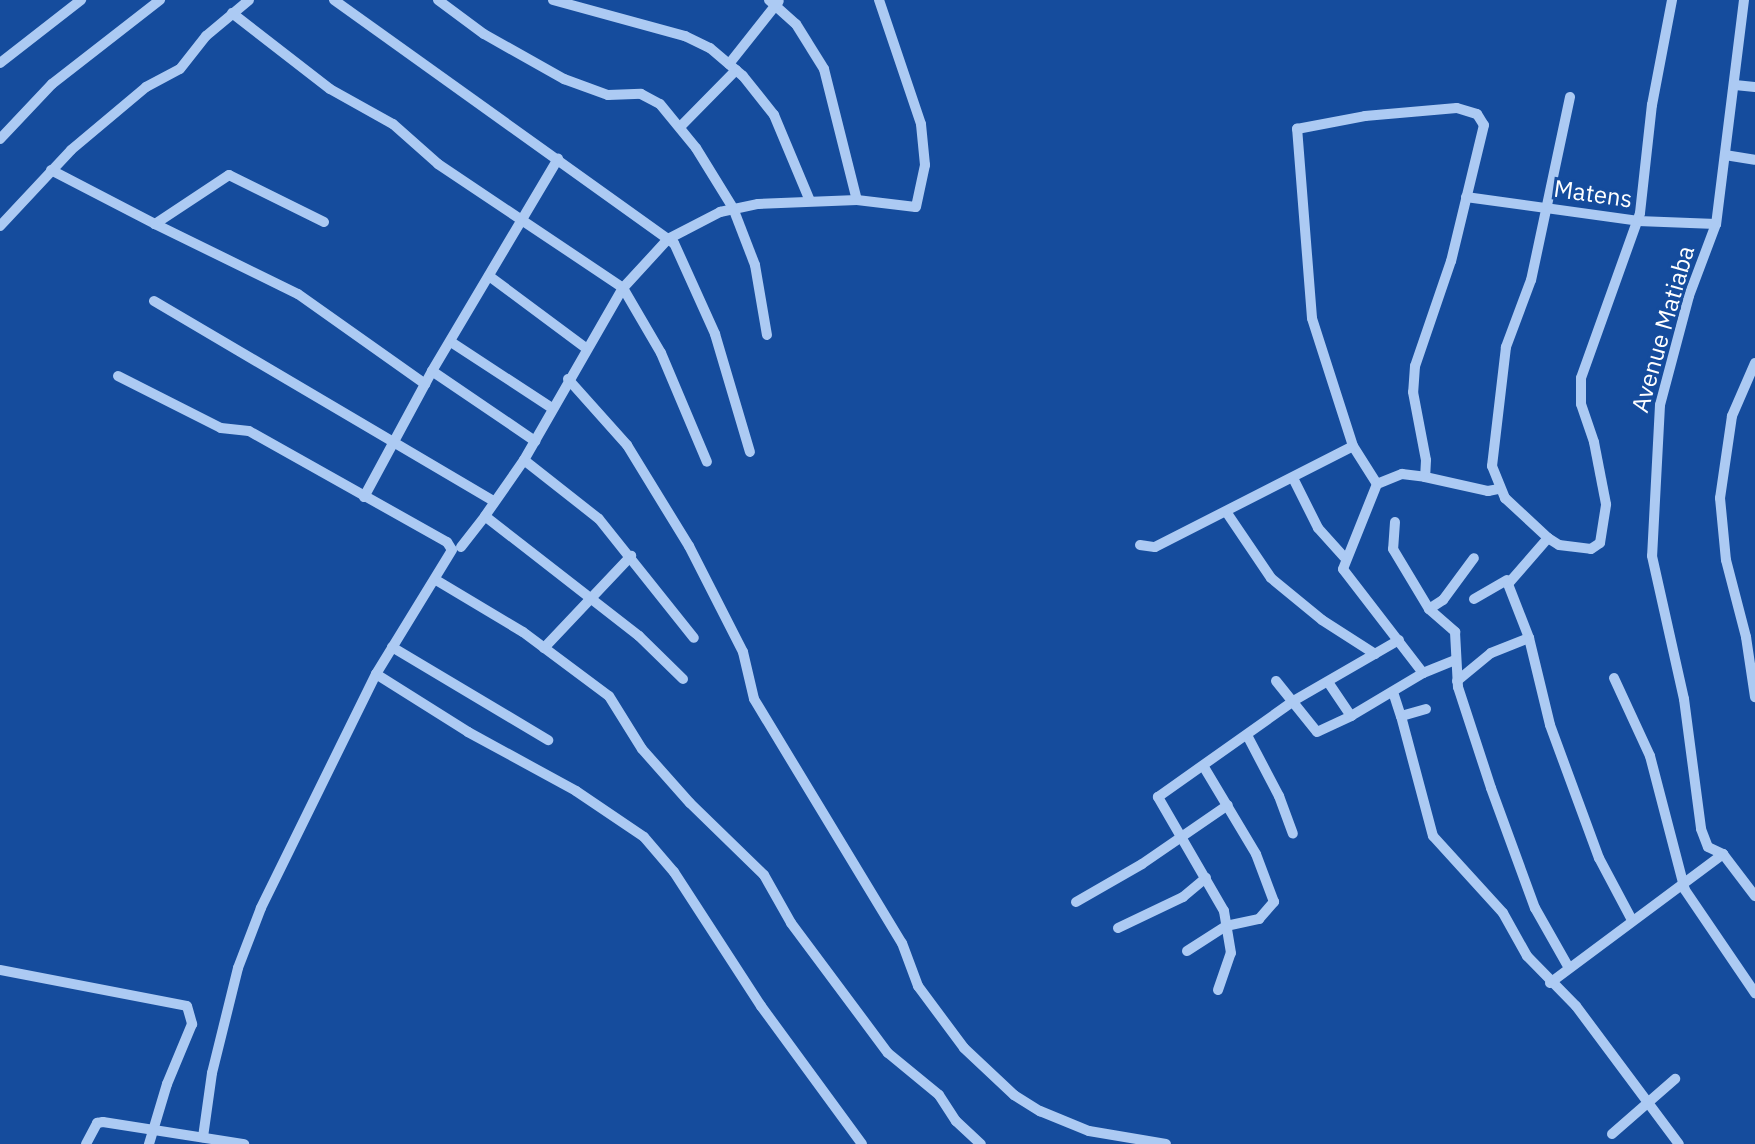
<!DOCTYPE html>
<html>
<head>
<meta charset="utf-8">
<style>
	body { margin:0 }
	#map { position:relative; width:1755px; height:1144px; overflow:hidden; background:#154c9d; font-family:"IBM Plex Sans",sans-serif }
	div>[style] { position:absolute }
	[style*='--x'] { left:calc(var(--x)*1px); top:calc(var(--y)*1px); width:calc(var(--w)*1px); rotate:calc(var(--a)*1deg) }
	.minor>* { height:10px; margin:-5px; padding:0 5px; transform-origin:5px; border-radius:5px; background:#accaf3 }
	span { translate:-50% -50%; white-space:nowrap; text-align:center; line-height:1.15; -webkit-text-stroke:6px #154c9d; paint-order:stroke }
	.street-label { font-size:24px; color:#fff }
</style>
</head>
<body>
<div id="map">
	<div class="minor">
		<div style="--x:334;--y:0;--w:418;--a:35.6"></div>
		<div style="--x:674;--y:243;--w:100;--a:65.7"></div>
		<div style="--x:715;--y:334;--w:123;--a:73.5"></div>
		<div style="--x:438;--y:0;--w:57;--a:36.5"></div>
		<div style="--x:484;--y:34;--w:92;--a:29.4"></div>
		<div style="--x:564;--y:79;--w:47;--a:20"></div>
		<div style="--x:608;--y:95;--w:33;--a:-2"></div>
		<div style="--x:641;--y:94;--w:21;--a:28"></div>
		<div style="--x:660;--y:104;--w:57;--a:50.7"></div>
		<div style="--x:696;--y:148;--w:70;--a:58.3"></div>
		<div style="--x:733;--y:208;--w:61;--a:68.9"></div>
		<div style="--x:755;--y:265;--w:71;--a:80.3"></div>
		<div style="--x:553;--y:0;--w:137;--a:15.3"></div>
		<div style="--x:685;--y:36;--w:28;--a:26"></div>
		<div style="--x:710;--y:48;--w:43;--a:40.3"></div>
		<div style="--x:743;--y:76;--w:50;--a:51.5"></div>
		<div style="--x:774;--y:115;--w:93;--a:67.3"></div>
		<div style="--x:769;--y:0;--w:36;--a:42"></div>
		<div style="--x:796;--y:24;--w:53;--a:58.1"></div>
		<div style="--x:824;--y:69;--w:135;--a:75.9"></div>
		<div style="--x:1744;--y:0;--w:226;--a:97.1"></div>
		<div style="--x:1716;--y:224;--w:77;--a:110.6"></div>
		<div style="--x:1689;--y:296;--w:113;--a:104.9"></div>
		<div style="--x:1660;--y:405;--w:151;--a:93"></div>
		<div style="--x:1652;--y:556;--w:147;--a:77.4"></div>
		<div style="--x:1684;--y:699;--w:131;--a:82.5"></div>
		<div style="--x:1701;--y:829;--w:19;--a:69"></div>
		<div style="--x:1708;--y:847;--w:17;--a:25"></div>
		<div style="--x:1723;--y:854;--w:53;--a:52.7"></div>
		<div style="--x:232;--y:13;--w:124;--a:37.8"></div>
		<div style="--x:330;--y:89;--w:72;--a:29.1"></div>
		<div style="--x:393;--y:124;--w:60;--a:41.6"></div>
		<div style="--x:438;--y:164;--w:223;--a:33.8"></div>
		<div style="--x:623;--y:288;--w:75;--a:59.7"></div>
		<div style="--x:661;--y:353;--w:118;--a:67.1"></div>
		<div style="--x:0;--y:63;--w:103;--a:-37.9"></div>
		<div style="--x:729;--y:64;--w:80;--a:-51.6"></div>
		<div style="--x:1735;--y:85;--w:20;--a:6"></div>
		<div style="--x:1570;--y:97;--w:187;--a:102"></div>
		<div style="--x:1531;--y:280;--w:72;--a:110.5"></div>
		<div style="--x:1506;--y:347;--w:120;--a:96.7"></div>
		<div style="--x:1492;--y:466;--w:35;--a:68"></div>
		<div style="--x:1505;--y:498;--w:59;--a:42.9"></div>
		<div style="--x:1548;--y:538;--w:13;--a:32"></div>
		<div style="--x:1559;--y:545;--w:32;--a:7"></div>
		<div style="--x:1591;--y:549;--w:11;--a:-34"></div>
		<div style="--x:1600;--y:543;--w:39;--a:-81"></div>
		<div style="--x:1606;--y:504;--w:63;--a:-101"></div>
		<div style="--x:1594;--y:442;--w:40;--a:-108.9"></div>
		<div style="--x:1581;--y:404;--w:26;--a:-90"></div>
		<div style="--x:1581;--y:378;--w:175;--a:-70.3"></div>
		<div style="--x:1640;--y:213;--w:109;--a:-83.7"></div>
		<div style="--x:1652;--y:105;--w:107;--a:-79.2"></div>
		<div style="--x:680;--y:127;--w:80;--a:-45.5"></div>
		<div style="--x:0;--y:139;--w:76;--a:-46.6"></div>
		<div style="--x:52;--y:84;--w:137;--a:-37.9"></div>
		<div style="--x:1725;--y:155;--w:30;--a:9"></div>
		<div style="--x:51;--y:170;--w:117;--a:27.4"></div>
		<div style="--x:1466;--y:197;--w:174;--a:7.9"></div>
		<div style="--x:1638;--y:221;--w:78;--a:2.2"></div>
		<div style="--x:324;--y:222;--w:106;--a:-153.7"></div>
		<div style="--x:229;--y:175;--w:89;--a:146.5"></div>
		<div style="--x:155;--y:224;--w:159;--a:26.1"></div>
		<div style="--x:298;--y:294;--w:156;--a:35.3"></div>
		<div style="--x:0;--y:226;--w:104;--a:-46.9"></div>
		<div style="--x:71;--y:150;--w:98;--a:-40"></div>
		<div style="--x:146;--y:87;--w:38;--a:-28"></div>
		<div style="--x:180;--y:69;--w:42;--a:-51.8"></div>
		<div style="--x:206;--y:36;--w:56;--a:-39.9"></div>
		<div style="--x:489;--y:276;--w:121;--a:36.6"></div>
		<div style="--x:154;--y:301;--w:394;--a:30.5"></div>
		<div style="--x:451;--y:342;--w:121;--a:33.2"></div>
		<div style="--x:1755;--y:363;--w:58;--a:113.5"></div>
		<div style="--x:1732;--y:416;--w:83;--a:98.3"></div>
		<div style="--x:1720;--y:498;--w:62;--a:84.5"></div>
		<div style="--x:1726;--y:560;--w:80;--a:75.4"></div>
		<div style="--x:1746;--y:637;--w:61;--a:81.5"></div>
		<div style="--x:432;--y:371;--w:125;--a:34.2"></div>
		<div style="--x:118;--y:376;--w:115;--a:26.8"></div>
		<div style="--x:221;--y:428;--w:28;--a:6"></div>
		<div style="--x:249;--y:431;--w:227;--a:29.3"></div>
		<div style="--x:447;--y:542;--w:9;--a:58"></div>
		<div style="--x:452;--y:550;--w:145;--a:121.5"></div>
		<div style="--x:376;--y:674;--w:261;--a:116.2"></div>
		<div style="--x:261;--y:908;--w:64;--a:111"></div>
		<div style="--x:238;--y:968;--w:108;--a:103.9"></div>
		<div style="--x:212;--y:1073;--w:65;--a:98"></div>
		<div style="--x:568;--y:379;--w:89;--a:48.2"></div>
		<div style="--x:627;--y:445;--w:119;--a:58.5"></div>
		<div style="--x:689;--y:546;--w:119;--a:63"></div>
		<div style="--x:743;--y:652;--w:48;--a:76.8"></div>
		<div style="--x:754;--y:699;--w:285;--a:58.8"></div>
		<div style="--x:902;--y:943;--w:46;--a:69.6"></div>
		<div style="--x:918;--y:986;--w:77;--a:53.4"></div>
		<div style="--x:964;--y:1048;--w:69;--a:43.2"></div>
		<div style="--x:1014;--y:1095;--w:31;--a:32"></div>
		<div style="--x:1040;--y:1111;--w:53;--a:22.2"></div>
		<div style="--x:1089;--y:1131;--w:78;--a:9.6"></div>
		<div style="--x:524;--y:460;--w:95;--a:38.2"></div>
		<div style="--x:599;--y:519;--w:152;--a:51.4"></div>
		<div style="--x:1293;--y:478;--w:56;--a:63.4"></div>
		<div style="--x:1318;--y:528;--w:39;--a:48"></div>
		<div style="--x:1377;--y:484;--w:45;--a:-122.3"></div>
		<div style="--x:1353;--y:446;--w:134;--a:-107.8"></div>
		<div style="--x:1312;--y:318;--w:190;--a:-94.5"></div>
		<div style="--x:1297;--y:129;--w:69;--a:-10.8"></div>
		<div style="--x:1365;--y:116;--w:92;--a:-5"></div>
		<div style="--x:1457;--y:108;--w:21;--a:17"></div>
		<div style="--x:1477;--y:114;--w:13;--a:58"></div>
		<div style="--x:1484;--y:125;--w:140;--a:103.6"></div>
		<div style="--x:1451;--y:261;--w:111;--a:108.9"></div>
		<div style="--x:1415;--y:366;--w:26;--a:94"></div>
		<div style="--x:1413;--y:392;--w:69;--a:79.2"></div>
		<div style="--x:1426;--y:460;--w:17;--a:93"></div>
		<div style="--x:1425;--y:477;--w:65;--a:12.5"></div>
		<div style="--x:1488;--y:491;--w:10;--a:-11"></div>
		<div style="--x:364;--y:497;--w:143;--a:-61.6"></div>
		<div style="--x:432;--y:371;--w:247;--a:-59.3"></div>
		<div style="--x:1227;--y:513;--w:78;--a:55.9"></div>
		<div style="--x:1271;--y:578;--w:66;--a:39.5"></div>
		<div style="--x:1322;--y:620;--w:63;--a:32.7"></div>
		<div style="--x:1395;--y:522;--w:27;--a:94"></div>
		<div style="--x:1393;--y:549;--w:70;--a:59"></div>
		<div style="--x:1429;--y:609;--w:35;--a:41"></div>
		<div style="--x:1455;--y:632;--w:55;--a:86.9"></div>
		<div style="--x:1458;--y:687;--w:106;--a:71.9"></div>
		<div style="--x:1491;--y:788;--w:128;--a:69.9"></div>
		<div style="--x:1535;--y:908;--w:69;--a:60.5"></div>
		<div style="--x:1548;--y:538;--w:61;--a:131"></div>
		<div style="--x:1508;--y:584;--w:58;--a:68.7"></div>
		<div style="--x:1529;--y:638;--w:89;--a:76.4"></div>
		<div style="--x:1550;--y:725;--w:142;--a:69.8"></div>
		<div style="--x:1599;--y:858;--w:70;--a:62"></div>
		<div style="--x:1140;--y:545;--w:15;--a:8"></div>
		<div style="--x:1155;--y:547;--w:222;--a:-27"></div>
		<div style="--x:461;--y:547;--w:39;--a:-52"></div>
		<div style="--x:436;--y:580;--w:101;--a:30.9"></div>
		<div style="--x:523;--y:632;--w:107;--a:36.7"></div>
		<div style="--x:609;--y:696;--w:62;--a:58.1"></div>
		<div style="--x:642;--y:749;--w:72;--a:48.4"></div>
		<div style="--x:690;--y:803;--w:103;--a:44.2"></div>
		<div style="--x:764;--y:875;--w:55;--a:60.6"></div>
		<div style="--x:791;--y:923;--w:162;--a:53.3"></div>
		<div style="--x:888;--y:1053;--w:66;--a:39.5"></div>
		<div style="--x:939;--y:1095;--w:31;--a:57"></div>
		<div style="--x:956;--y:1121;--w:34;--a:43"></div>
		<div style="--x:1474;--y:599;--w:38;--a:-30"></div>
		<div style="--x:1429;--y:609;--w:17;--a:-33"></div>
		<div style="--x:1443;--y:600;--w:52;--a:-53.6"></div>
		<div style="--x:392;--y:647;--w:182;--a:30.8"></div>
		<div style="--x:544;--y:648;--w:127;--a:-46.6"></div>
		<div style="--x:1423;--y:673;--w:131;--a:-127.6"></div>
		<div style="--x:1343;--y:569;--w:92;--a:-68.2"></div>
		<div style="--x:1377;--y:484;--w:27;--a:-22"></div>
		<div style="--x:1402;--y:474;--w:23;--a:7"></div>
		<div style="--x:376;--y:674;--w:109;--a:32.2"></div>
		<div style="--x:468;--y:732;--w:123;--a:28.6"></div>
		<div style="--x:576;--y:791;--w:82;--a:34.1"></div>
		<div style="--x:644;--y:837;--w:46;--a:49.4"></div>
		<div style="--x:674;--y:872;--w:160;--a:57"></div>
		<div style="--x:761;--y:1006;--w:171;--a:53.8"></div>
		<div style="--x:1614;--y:678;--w:86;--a:65.2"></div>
		<div style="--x:1650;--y:756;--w:138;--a:75.4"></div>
		<div style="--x:1685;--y:890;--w:125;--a:55.8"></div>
		<div style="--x:683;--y:679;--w:62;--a:-135.7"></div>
		<div style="--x:639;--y:636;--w:195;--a:-142.1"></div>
		<div style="--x:485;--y:516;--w:68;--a:-55.1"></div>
		<div style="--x:524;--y:460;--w:198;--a:-60.1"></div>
		<div style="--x:623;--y:288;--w:67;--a:-47.4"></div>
		<div style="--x:668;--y:239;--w:59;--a:-27.4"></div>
		<div style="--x:720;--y:212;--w:39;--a:-12"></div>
		<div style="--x:758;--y:204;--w:99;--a:-2.3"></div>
		<div style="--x:857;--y:200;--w:59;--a:6.8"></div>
		<div style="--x:916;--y:207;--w:43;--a:-77.9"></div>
		<div style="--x:925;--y:165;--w:41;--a:-95.6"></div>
		<div style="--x:921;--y:124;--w:131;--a:-108.7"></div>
		<div style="--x:1276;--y:681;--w:65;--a:51.2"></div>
		<div style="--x:1317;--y:732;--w:38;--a:-25"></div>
		<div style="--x:1457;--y:681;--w:44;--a:-39.5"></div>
		<div style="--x:1491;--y:653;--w:41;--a:-21.5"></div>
		<div style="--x:1328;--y:682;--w:41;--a:55.9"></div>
		<div style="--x:1351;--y:716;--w:84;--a:-30.8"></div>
		<div style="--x:1423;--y:673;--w:35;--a:-22"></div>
		<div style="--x:1393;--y:692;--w:25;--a:72"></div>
		<div style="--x:1426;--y:709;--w:26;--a:164"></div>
		<div style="--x:1401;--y:716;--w:124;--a:75.1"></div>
		<div style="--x:1433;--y:836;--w:104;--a:47.7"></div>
		<div style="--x:1503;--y:913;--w:49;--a:60.8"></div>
		<div style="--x:1527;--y:956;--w:70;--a:45.6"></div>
		<div style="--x:1576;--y:1006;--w:172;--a:53.3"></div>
		<div style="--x:1248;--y:737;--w:67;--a:62.3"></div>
		<div style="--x:1279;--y:796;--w:40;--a:69.8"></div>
		<div style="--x:1076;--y:902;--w:76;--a:-29.9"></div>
		<div style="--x:1142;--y:864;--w:104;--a:-34.5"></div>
		<div style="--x:1118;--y:928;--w:72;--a:-25.5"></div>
		<div style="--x:1183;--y:897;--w:30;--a:-40"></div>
		<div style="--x:1187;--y:951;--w:46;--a:-32.7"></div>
		<div style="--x:1226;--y:926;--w:34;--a:-12"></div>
		<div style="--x:1259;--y:919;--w:23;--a:-49"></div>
		<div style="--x:1274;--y:902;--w:51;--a:-110.6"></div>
		<div style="--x:1256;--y:854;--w:101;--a:-120.9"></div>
		<div style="--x:0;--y:970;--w:190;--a:10.9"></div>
		<div style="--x:187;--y:1006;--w:19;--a:74"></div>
		<div style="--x:192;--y:1024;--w:65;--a:112.6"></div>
		<div style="--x:167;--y:1084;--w:63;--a:106.7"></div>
		<div style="--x:1550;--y:983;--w:216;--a:-36.7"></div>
		<div style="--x:1218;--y:990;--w:39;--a:-71"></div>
		<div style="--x:1231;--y:953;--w:43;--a:-99.5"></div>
		<div style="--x:1224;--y:911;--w:132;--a:-120.1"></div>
		<div style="--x:1158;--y:797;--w:168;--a:-35.3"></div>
		<div style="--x:1295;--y:700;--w:120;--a:-30"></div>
		<div style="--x:1612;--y:1134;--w:84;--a:-41.1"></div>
		<div style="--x:86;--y:1144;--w:24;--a:-62"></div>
		<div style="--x:97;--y:1123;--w:6;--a:-9"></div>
		<div style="--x:103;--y:1122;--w:143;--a:8.9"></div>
	</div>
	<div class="street-label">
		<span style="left:1593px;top:194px;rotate:8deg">Matens</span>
		<span style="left:1663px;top:329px;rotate:-74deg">Avenue Matiaba</span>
	</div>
</div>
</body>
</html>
